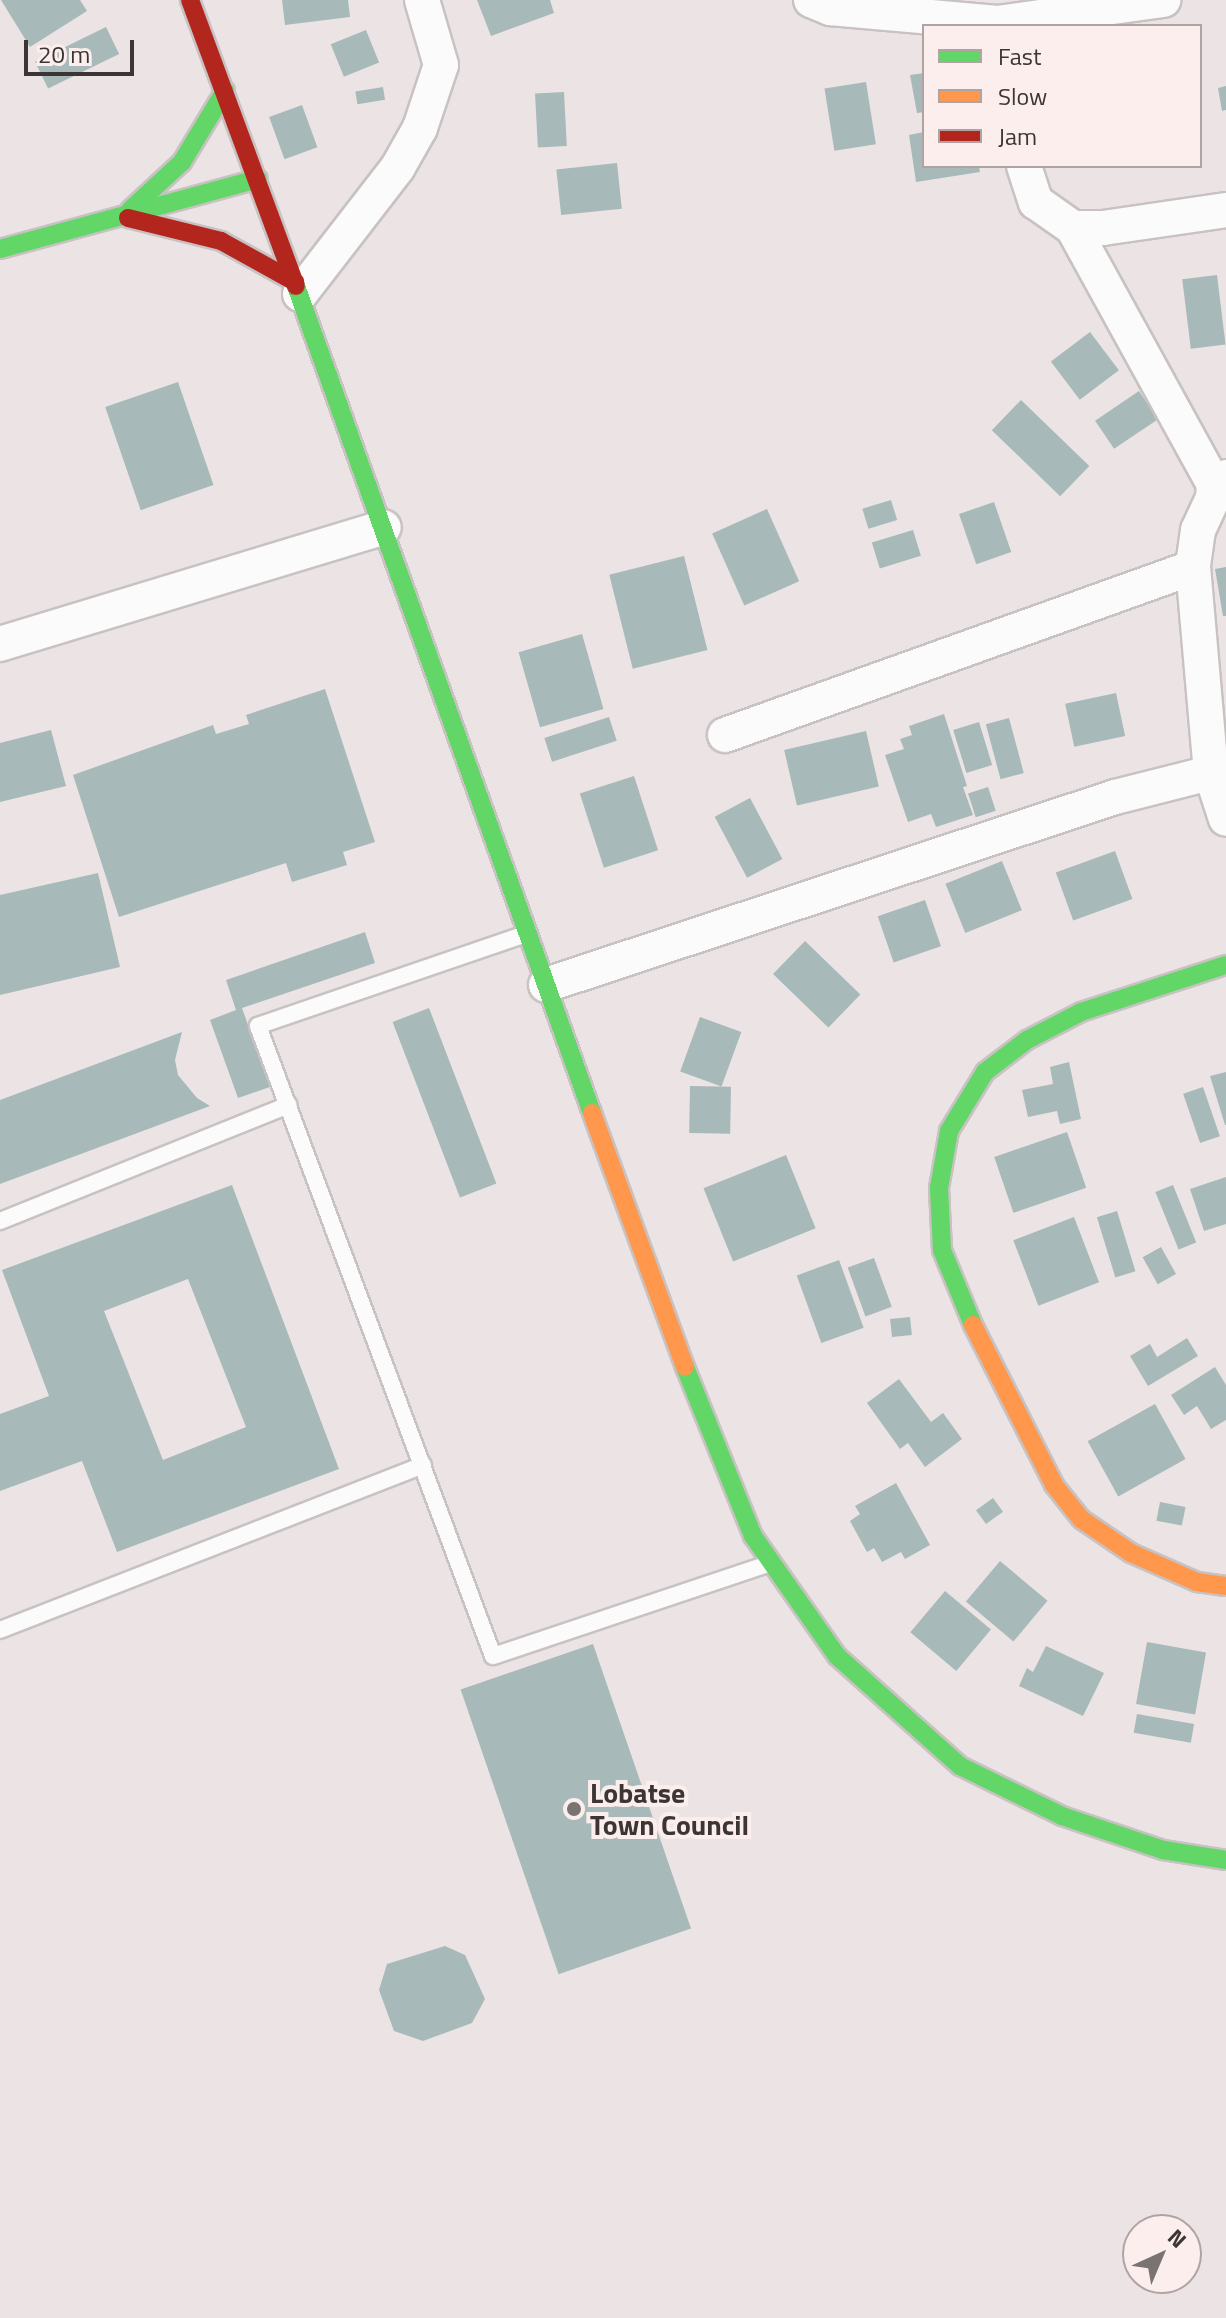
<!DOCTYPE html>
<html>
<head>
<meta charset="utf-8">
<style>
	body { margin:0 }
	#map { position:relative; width:1226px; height:2318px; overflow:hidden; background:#ece4e4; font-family:"Titillium Web",sans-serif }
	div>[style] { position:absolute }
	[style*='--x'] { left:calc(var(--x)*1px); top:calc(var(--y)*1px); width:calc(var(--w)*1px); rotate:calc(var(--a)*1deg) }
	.building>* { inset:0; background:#a7b9b8; transform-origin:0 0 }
	.roads { filter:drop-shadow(2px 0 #c8c2c2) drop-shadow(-2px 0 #c8c2c2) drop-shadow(0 2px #c8c2c2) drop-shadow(0 -2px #c8c2c2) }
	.lane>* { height:16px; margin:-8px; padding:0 8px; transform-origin:8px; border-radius:8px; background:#fcfbfb }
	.street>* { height:34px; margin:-17px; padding:0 17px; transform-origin:17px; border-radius:17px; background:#fcfbfb }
	.fast>* { height:18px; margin:-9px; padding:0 9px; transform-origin:9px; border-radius:9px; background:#63d668 }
	.slow>* { height:18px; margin:-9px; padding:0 9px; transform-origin:9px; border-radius:9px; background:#ff974d }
	.jam>* { height:18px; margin:-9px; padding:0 9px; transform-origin:9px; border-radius:9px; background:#b3261e }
	.dots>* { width:22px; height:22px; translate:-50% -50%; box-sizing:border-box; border:4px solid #fceeed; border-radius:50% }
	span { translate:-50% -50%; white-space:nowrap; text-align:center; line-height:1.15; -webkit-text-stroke:8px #fceeed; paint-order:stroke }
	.poi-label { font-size:28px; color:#3b3635; font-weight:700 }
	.left { translate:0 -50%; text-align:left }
	.legend { position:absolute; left:922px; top:24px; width:280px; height:144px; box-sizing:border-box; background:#fceeed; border:2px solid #afa4a3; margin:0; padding:10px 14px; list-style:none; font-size:24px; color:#3b3635 }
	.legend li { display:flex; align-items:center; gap:16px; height:40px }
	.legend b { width:40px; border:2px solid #afa4a3 }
	.north { position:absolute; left:1122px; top:2214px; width:80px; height:80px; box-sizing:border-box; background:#fceeed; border:2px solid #afa4a3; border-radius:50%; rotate:44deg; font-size:22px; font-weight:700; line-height:32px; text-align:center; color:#3b3635 }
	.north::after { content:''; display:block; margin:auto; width:28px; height:36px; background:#797372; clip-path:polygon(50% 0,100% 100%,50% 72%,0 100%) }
	.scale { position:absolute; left:24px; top:40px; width:110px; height:36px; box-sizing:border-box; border:4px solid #3b3635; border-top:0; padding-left:10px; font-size:24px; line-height:28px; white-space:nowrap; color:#3b3635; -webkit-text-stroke:6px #fceeed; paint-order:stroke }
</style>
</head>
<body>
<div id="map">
	<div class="building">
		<div style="clip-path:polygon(1px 0,80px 0,87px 11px,30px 47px)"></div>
		<div style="clip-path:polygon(282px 0,348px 0,350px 17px,285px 25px)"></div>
		<div style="clip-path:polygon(477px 0,550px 0,554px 13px,491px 36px)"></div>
		<div style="left:106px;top:27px;width:30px;height:79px;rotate:64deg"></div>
		<div style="left:366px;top:30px;width:35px;height:38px;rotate:68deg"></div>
		<div style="clip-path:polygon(924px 73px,924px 112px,917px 113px,910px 75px)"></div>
		<div style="left:866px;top:82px;width:63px;height:42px;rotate:81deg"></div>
		<div style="clip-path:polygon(1226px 86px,1226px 110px,1222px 111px,1218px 88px)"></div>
		<div style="left:383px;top:87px;width:13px;height:28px;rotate:81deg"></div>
		<div style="left:564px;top:92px;width:54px;height:29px;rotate:87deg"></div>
		<div style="left:302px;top:105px;width:45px;height:35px;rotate:70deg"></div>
		<div style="clip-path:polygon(924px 132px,924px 166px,979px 166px,980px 172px,916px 182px,909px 135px)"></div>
		<div style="left:617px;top:163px;width:46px;height:61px;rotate:84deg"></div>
		<div style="left:1217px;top:275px;width:70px;height:35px;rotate:83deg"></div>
		<div style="left:1090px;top:332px;width:48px;height:49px;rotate:53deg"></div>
		<div style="left:178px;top:382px;width:109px;height:77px;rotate:71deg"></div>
		<div style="left:1139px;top:391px;width:34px;height:53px;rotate:56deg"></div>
		<div style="left:1021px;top:400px;width:95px;height:42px;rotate:44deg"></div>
		<div style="left:891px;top:500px;width:21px;height:30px;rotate:73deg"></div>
		<div style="left:994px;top:502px;width:53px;height:37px;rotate:71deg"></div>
		<div style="left:767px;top:509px;width:79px;height:60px;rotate:66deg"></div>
		<div style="left:913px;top:530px;width:27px;height:43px;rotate:73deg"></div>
		<div style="left:684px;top:556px;width:97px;height:77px;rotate:76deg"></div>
		<div style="clip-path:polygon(1226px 567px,1226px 616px,1223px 616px,1215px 569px)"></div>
		<div style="left:582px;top:634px;width:78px;height:66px;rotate:74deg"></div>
		<div style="clip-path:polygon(325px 689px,375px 842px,343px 852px,347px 865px,292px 882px,286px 863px,119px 917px,73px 775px,213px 725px,216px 734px,249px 724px,246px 715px)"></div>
		<div style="left:1116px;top:693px;width:44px;height:52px;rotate:78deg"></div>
		<div style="clip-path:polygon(944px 714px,967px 786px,963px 787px,973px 815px,936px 827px,931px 814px,908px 822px,885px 755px,904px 749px,900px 739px,912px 735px,909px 726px)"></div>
		<div style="left:609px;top:717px;width:25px;height:68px;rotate:72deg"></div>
		<div style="left:1009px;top:718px;width:57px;height:24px;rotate:75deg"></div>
		<div style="left:979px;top:722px;width:45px;height:27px;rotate:73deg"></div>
		<div style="clip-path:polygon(51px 730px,66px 786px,0 802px,0 743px)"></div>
		<div style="left:866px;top:731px;width:57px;height:84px;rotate:77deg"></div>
		<div style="left:634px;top:776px;width:78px;height:57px;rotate:72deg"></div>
		<div style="left:988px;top:787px;width:25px;height:21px;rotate:72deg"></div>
		<div style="left:750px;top:798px;width:69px;height:40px;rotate:62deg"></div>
		<div style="left:1115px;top:851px;width:51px;height:63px;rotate:70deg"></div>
		<div style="left:1002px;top:861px;width:53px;height:61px;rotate:68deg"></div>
		<div style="clip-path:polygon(98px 873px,120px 967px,0 995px,0 895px)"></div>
		<div style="left:925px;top:900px;width:49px;height:50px;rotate:71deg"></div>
		<div style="clip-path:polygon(365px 932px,375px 963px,242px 1008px,270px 1087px,238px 1098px,210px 1020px,236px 1010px,226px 980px)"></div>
		<div style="left:805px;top:941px;width:77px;height:46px;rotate:44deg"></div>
		<div style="left:429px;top:1008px;width:188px;height:39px;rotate:69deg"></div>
		<div style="left:700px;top:1017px;width:44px;height:58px;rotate:20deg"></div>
		<div style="clip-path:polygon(182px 1032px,175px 1060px,178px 1075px,197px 1098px,210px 1106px,0 1184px,0 1100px)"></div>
		<div style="clip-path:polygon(1069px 1062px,1081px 1119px,1060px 1124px,1057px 1111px,1028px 1117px,1022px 1090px,1053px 1084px,1050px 1067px)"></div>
		<div style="clip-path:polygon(1226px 1072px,1226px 1125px,1225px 1125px,1210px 1076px)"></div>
		<div style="left:690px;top:1086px;width:41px;height:47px;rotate:1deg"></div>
		<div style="left:1203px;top:1087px;width:52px;height:21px;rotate:71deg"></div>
		<div style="left:1067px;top:1132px;width:59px;height:77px;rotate:71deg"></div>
		<div style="left:786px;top:1155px;width:79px;height:89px;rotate:68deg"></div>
		<div style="clip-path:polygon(1226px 1177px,1226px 1224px,1204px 1231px,1190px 1189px)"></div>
		<div style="clip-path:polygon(evenodd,232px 1185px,339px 1469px,117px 1552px,82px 1461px,0 1491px,0 1414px,49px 1396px,2px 1270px,232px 1185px,188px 1279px,246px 1427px,163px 1460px,104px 1311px,188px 1279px)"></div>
		<div style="left:1173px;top:1185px;width:62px;height:19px;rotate:68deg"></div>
		<div style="left:1117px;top:1211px;width:63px;height:21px;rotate:73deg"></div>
		<div style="left:1074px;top:1217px;width:70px;height:65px;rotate:69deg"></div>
		<div style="left:1161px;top:1247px;width:31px;height:21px;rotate:61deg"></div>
		<div style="left:874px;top:1258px;width:52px;height:28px;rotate:70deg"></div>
		<div style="left:839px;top:1260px;width:72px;height:45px;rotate:70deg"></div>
		<div style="left:910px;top:1317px;width:18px;height:20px;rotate:84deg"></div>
		<div style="clip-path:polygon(1187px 1338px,1198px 1356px,1148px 1386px,1130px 1356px,1150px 1344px,1157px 1357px)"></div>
		<div style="clip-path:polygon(1215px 1367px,1226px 1385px,1226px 1420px,1211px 1429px,1197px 1406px,1184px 1415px,1171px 1395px)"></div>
		<div style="clip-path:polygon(899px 1379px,931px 1422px,943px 1413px,962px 1439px,925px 1467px,908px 1443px,900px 1449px,867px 1403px)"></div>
		<div style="left:1155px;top:1404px;width:63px;height:77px;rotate:61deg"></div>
		<div style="clip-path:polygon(896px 1483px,930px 1545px,905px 1559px,901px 1552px,882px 1562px,874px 1548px,867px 1552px,850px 1521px,860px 1514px,855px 1506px)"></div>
		<div style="left:993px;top:1498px;width:17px;height:21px;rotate:54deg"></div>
		<div style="left:1160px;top:1502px;width:26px;height:19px;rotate:11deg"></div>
		<div style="left:1000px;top:1561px;width:62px;height:53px;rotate:40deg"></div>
		<div style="left:945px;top:1591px;width:60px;height:54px;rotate:40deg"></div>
		<div style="left:1147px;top:1642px;width:60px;height:63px;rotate:10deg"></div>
		<div style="left:593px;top:1644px;width:301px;height:140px;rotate:71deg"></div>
		<div style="clip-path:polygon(1046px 1646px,1104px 1673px,1083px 1716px,1019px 1686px,1027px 1668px,1033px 1672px)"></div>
		<div style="left:1137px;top:1714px;width:58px;height:19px;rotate:10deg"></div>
		<div style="clip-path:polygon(445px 1946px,465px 1955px,485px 1999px,472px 2023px,423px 2041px,394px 2031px,379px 1990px,387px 1964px)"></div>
	</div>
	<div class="roads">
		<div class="lane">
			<div style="--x:526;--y:934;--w:283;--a:161.1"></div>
			<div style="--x:258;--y:1026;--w:672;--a:69.54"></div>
			<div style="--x:493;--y:1656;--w:293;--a:-18.5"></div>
			<div style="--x:0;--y:1221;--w:311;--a:-21.9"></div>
			<div style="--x:0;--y:1630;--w:454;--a:-21.3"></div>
		</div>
		<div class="street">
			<div style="--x:811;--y:0;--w:21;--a:23"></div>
			<div style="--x:830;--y:8;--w:168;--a:5.1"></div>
			<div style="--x:997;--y:23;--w:168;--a:-7.9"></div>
			<div style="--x:1024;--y:166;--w:38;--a:72"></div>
			<div style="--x:1036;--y:202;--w:45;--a:35.1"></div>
			<div style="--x:1073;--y:228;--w:30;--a:0"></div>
			<div style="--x:1103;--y:228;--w:124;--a:-8.3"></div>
			<div style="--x:1073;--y:228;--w:292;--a:61.2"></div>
			<div style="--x:300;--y:294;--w:160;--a:-52.3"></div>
			<div style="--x:398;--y:167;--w:45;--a:-60.6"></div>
			<div style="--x:420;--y:128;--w:66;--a:-71.6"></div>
			<div style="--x:441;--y:65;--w:68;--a:-106.3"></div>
			<div style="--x:1226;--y:477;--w:14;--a:150"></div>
			<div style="--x:1214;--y:484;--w:14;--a:94"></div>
			<div style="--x:1213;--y:498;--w:35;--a:115"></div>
			<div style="--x:1198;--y:530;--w:37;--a:98"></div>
			<div style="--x:1193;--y:567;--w:207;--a:85"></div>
			<div style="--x:1211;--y:773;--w:48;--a:71.9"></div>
			<div style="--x:0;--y:644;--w:401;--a:-16.9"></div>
			<div style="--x:725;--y:735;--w:497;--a:-19.7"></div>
			<div style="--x:546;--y:985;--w:599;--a:-18.28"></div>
			<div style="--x:1115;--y:797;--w:114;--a:-14.2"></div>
		</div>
		<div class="fast">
			<div style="--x:130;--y:210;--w:71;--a:-42.7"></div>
			<div style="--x:182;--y:162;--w:83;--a:-58.8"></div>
			<div style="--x:0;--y:249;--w:267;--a:-15.2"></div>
			<div style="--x:296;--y:286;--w:878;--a:70.31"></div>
			<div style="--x:973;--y:1325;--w:81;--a:-112.5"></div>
			<div style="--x:942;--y:1250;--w:62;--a:-92.8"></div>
			<div style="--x:939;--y:1188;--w:58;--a:-80"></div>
			<div style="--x:949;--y:1131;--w:69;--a:-58.6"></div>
			<div style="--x:985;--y:1072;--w:53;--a:-37.3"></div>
			<div style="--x:1027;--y:1040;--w:61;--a:-27.4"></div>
			<div style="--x:1081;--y:1012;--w:152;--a:-18"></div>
			<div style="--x:685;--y:1367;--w:182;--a:68.1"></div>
			<div style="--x:753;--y:1536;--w:146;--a:55"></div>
			<div style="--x:837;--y:1656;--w:165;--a:41.8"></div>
			<div style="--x:960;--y:1766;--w:114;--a:26.1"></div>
			<div style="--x:1062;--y:1816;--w:107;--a:18.6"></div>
			<div style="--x:1163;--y:1850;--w:64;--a:9"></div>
		</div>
		<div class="slow">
			<div style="--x:592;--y:1113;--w:270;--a:69.9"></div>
			<div style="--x:973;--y:1325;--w:179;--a:63.1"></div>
			<div style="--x:1054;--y:1485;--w:43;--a:51.5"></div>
			<div style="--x:1081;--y:1519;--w:60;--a:34.2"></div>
			<div style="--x:1131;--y:1553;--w:72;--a:23.7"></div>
			<div style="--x:1197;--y:1582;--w:29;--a:8"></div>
		</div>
		<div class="jam">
			<div style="--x:190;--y:0;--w:305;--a:69.7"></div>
			<div style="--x:128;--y:218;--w:96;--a:13.9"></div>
			<div style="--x:221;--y:241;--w:85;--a:29"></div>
		</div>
	</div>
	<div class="dots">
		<div style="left:574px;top:1809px;background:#797372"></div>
	</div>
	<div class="poi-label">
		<span class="left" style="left:590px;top:1809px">Lobatse<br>Town Council</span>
	</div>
	<ul class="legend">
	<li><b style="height:10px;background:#63d668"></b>Fast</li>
	<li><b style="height:10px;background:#ff974d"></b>Slow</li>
	<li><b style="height:10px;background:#b3261e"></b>Jam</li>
	</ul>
	<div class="north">N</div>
	<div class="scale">20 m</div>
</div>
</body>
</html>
